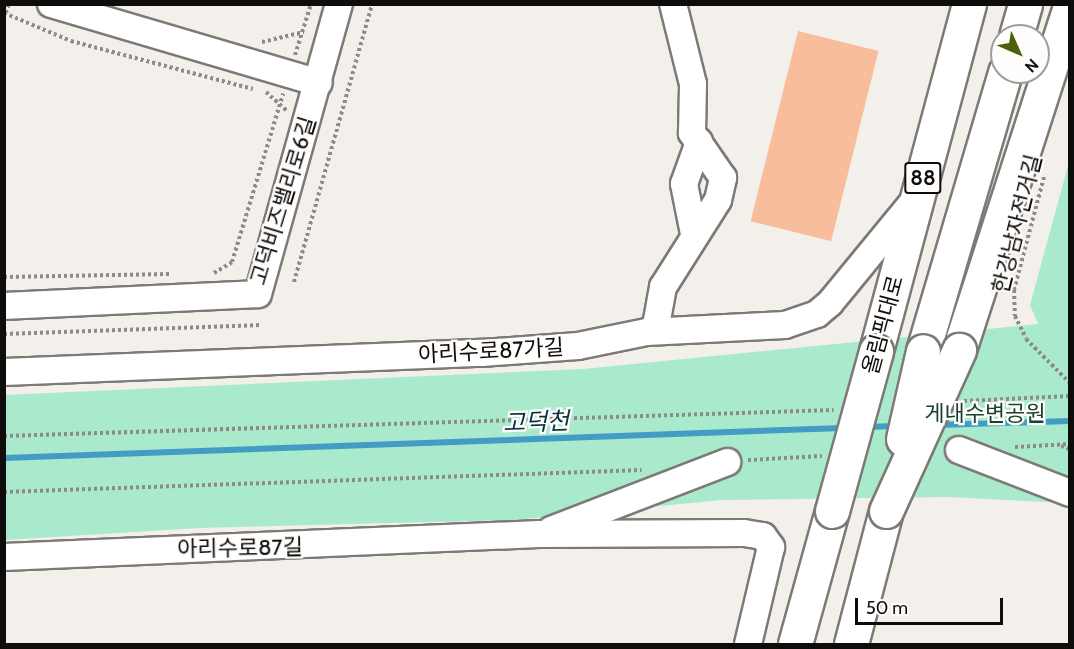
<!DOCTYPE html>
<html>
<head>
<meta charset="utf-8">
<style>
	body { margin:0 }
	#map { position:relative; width:1074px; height:649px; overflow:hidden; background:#f3efea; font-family:Cabin,"Noto Sans KR",sans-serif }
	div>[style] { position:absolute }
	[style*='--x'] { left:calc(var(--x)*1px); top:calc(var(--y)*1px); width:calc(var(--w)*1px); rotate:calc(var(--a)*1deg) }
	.green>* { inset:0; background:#a9eacc }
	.stream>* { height:6px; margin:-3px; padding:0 3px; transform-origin:3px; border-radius:3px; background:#429cc3 }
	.building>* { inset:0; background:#f8be9c; transform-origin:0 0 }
	.path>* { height:4px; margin-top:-2px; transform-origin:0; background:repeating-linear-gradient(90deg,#8d8a87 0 3px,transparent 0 6px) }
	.roads { filter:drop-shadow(2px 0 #7d7975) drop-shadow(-2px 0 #7d7975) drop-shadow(0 2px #7d7975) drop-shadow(0 -2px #7d7975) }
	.minor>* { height:26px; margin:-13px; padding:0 13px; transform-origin:13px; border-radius:13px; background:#fff }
	.highway>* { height:33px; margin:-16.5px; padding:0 16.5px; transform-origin:16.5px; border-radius:16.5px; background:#fff }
	.bridges { filter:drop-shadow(2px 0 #7d7975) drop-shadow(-2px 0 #7d7975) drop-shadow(0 2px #7d7975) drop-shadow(0 -2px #7d7975) }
	.highway-bridge>* { height:33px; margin:-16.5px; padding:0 16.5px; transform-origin:16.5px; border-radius:16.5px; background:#fff }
	span { translate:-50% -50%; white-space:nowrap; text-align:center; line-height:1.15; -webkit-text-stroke:4.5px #fffdfb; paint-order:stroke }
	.shield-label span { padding:2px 4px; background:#fffdfb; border:2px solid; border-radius:4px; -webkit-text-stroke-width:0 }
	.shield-label { font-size:21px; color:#0e0d0b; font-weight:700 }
	.street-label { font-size:22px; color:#0e0d0b }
	.park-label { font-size:22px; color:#194131 }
	.water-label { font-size:24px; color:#093344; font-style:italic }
	.frame { position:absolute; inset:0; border:6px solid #0e0d0b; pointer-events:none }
	.north { position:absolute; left:990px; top:24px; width:60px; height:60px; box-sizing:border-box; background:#fffdfb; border:2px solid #9f9d9b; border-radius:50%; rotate:135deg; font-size:16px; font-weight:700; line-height:24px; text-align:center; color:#0e0d0b }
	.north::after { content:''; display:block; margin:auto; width:21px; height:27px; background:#4c610b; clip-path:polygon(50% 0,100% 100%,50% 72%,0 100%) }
	.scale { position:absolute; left:855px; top:598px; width:148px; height:27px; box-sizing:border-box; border:3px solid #0e0d0b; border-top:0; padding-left:8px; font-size:18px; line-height:21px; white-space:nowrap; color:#0e0d0b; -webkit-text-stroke:4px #fffdfb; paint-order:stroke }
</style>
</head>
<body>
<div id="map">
	<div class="green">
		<div style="clip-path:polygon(1069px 162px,1069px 503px,946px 497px,722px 500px,514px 520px,199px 528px,5px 540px,4px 395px,583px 369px,1038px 324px,1030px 305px)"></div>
	</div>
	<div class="stream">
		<div style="--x:937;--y:425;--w:133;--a:-1.7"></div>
		<div style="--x:865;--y:427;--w:32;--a:-2"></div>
		<div style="--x:4;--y:458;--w:840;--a:-2.05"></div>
	</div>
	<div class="building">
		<div style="left:798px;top:31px;width:83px;height:196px;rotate:14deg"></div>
	</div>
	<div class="path">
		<div style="--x:4;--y:13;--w:73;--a:22.7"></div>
		<div style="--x:71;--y:41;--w:188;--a:14.8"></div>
		<div style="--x:6;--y:13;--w:9;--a:-72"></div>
		<div style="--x:262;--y:42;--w:43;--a:-13.4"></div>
		<div style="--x:295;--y:55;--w:53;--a:-72.6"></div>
		<div style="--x:266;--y:92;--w:28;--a:42"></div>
		<div style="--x:1044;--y:177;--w:117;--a:104.9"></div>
		<div style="--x:1014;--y:290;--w:26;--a:88"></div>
		<div style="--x:1015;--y:316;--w:25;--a:64"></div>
		<div style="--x:1026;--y:339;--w:62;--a:45"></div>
		<div style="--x:214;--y:273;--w:21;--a:-31"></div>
		<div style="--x:232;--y:262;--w:176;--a:-73.1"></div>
		<div style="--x:4;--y:277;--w:166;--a:-1"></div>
		<div style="--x:294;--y:282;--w:289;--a:-74.3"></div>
		<div style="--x:4;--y:334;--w:258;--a:-2"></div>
		<div style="--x:964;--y:401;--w:106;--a:-2.7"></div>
		<div style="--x:4;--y:436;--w:830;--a:-1.79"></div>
		<div style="--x:1061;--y:446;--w:9;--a:18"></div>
		<div style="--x:1015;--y:447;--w:55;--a:-3.1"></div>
		<div style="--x:748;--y:460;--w:74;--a:-3.1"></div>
		<div style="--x:4;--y:492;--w:638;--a:-1.97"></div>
	</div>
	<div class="roads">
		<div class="minor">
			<div style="--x:51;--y:4;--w:279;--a:16.4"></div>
			<div style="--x:694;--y:234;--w:51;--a:-101.3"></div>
			<div style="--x:684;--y:184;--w:45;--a:-70.3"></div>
			<div style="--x:4;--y:306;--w:254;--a:-2.7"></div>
			<div style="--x:258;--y:294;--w:301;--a:-74.4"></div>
			<div style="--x:655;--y:331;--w:45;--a:-79.7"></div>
			<div style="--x:663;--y:287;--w:103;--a:-57.7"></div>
			<div style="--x:718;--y:200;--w:23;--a:-77"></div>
			<div style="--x:723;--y:178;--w:55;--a:-124.6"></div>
			<div style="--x:692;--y:133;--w:49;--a:-88.8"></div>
			<div style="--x:693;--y:84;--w:82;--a:-104"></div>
			<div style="--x:4;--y:372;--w:478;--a:-2.3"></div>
			<div style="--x:482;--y:353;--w:96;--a:-4.2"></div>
			<div style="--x:578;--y:346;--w:70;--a:-11.5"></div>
			<div style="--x:647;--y:332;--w:138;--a:-2.9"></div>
			<div style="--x:785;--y:325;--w:34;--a:-19"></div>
			<div style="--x:817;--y:314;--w:17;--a:-40"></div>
			<div style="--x:830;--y:303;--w:131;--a:-50.6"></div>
			<div style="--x:959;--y:450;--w:119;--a:21.2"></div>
			<div style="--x:551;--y:530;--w:189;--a:-21.1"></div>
			<div style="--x:4;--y:557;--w:535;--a:-2.46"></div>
			<div style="--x:539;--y:534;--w:205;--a:-0.3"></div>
			<div style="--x:744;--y:533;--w:19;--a:9"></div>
			<div style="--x:763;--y:536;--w:14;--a:54"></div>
			<div style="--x:771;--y:547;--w:100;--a:103.3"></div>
		</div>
		<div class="highway">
			<div style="--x:1016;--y:36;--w:33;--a:-74"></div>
			<div style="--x:959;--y:350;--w:361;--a:-72.1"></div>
			<div style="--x:876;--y:351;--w:359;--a:-75"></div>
			<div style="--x:923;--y:351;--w:291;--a:-73.6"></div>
			<div style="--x:795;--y:644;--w:138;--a:-74.5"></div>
			<div style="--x:851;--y:644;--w:138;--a:-75.3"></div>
		</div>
	</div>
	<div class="bridges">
		<div class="highway-bridge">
			<div style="--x:903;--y:439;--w:90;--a:-77.2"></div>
			<div style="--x:832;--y:511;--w:166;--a:-74.6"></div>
			<div style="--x:886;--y:511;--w:177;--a:-65.6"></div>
		</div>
	</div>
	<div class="shield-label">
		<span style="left:923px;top:178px">88</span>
	</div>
	<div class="street-label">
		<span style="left:283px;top:201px;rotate:-73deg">고덕비즈밸리로6길</span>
		<span style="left:1017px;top:224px;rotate:-76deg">한강남자전거길</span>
		<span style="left:883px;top:325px;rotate:-75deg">올림픽대로</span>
		<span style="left:491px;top:351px;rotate:-3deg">아리수로87가길</span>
		<span style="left:240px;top:548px;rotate:-1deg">아리수로87길</span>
	</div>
	<div class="park-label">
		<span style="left:985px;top:414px">게내수변공원</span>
	</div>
	<div class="water-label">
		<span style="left:536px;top:422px;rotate:-2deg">고덕천</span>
	</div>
	<div class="frame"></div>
	<div class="north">N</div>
	<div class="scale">50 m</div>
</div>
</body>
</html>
